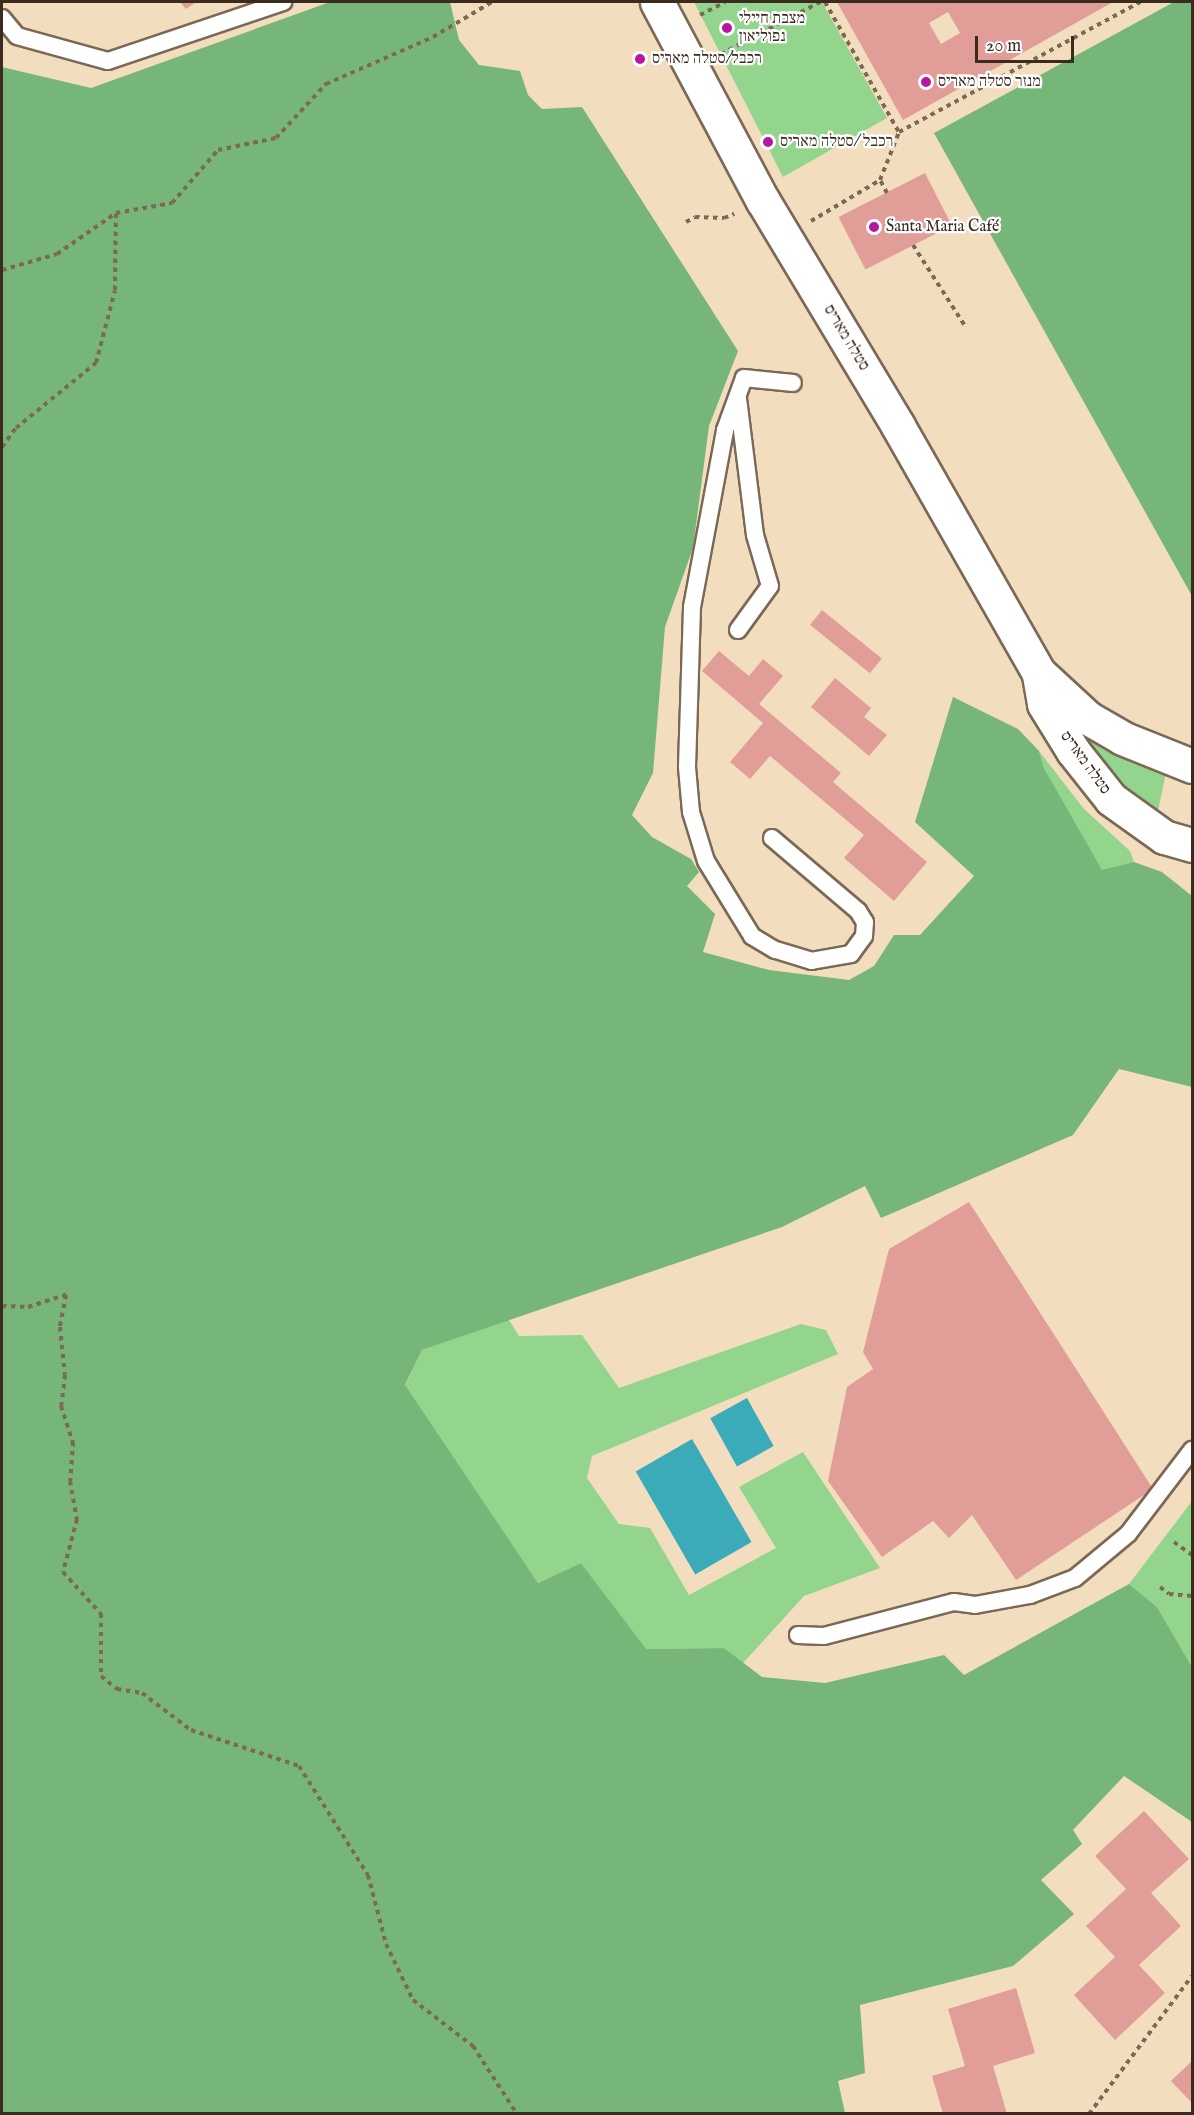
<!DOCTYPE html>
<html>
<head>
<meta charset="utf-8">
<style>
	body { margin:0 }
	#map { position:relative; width:1194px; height:2115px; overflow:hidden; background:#f3ddbf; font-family:"IM FELL English","Frank Ruhl Libre",serif }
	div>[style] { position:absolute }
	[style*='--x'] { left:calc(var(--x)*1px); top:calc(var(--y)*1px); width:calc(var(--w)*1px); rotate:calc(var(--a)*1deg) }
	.green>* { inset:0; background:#93d58c }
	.forest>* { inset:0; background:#76b678 }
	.water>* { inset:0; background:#3baab9; transform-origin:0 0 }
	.building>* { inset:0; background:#e19d98; transform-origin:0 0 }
	.path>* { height:4px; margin-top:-2px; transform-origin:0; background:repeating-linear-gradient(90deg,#7b6956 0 4.5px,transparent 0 9px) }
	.roads { filter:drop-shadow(2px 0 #7b6956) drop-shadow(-2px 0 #7b6956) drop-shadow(0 2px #7b6956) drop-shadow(0 -2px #7b6956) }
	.service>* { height:16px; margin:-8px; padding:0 8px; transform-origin:8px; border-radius:8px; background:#fff }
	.tertiary>* { height:33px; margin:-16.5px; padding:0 16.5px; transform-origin:16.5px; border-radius:16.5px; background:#fff }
	.dots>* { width:16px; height:16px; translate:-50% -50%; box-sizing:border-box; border:3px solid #fff; border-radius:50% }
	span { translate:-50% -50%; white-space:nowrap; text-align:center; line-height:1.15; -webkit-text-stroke:4.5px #fff; paint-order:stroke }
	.poi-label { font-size:16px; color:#3b2a1e }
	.left { translate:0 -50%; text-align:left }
	.street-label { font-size:16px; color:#3b2a1e }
	.frame { position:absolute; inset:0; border:3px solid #3b2a1e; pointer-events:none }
	.scale { position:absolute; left:975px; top:36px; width:99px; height:27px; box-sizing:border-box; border:3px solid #3b2a1e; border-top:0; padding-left:8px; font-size:18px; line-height:21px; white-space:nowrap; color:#3b2a1e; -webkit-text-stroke:4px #fff; paint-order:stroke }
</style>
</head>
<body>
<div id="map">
	<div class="green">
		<div style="clip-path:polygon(694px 2px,822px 2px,887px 118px,783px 177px)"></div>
		<div style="clip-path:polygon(1060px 713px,1166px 772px,1156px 821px,1118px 795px)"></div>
		<div style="clip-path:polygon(1039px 751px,1084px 809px,1130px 851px,1134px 862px,1102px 871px,1044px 768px)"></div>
		<div style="clip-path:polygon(509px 1320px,519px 1336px,582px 1335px,619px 1388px,801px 1324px,826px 1330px,838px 1354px,592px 1456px,587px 1478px,619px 1524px,650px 1528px,689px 1595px,776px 1548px,739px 1487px,803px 1452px,880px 1568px,804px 1596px,743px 1663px,724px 1648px,645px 1649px,581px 1563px,538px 1583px,405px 1386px,422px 1350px)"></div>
		<div style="clip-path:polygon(1192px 1501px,1192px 1667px,1157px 1607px,1129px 1584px)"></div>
	</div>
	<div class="forest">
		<div style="clip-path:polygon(330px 2px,450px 2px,459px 40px,479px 65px,520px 71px,528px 95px,542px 109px,582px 107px,738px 351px,709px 426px,693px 548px,665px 627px,653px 773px,632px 815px,652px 837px,691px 859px,699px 872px,687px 886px,715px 914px,703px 952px,769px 970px,849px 980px,874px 966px,894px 935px,920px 935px,974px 876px,915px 822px,953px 697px,1018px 729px,1039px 751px,1044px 768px,1102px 870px,1134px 862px,1162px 872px,1192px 896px,1192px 1087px,1119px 1069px,1073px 1135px,881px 1218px,865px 1186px,782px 1227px,422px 1350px,405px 1385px,538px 1583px,581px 1563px,646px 1649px,724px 1648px,762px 1677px,825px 1683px,944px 1655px,964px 1675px,1129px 1584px,1157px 1607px,1192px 1667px,1192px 1822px,1124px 1776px,1073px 1830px,1082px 1844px,1041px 1880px,1074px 1914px,1013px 1966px,860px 2005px,865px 2073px,838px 2081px,845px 2113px,2px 2113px,2px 67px,91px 88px)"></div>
		<div style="clip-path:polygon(1174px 2px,1192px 2px,1192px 596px,934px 133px)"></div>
	</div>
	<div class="water">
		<div style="left:747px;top:1398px;width:55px;height:42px;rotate:61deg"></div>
		<div style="left:692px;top:1439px;width:119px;height:65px;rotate:60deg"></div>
	</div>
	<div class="building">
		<div style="clip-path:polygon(180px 2px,196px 2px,186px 9px)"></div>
		<div style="clip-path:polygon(evenodd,837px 2px,1113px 2px,903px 120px,837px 2px,948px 12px,960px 33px,941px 44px,929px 23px,948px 12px)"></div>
		<div style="left:925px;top:173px;width:59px;height:97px;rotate:63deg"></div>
		<div style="left:822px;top:610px;width:77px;height:19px;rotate:39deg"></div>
		<div style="clip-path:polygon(719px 651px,749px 676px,763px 659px,783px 676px,759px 704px,841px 773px,833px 782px,927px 862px,894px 901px,844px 858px,864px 835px,770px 756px,750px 779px,730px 762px,763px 723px,702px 671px)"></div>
		<div style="clip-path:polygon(835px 678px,871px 708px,864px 717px,887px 735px,869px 756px,811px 707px)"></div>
		<div style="clip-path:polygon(969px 1202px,1153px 1489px,1016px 1580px,972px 1515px,949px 1538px,933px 1521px,882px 1557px,828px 1481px,847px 1387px,873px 1369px,863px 1352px,889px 1249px)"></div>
		<div style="clip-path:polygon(1144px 1811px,1189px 1859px,1151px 1893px,1181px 1926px,1139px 1965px,1165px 1993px,1115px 2040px,1074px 1995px,1115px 1957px,1086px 1926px,1126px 1889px,1095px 1856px)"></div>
		<div style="clip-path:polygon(1016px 1988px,1035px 2053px,993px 2066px,1007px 2114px,943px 2114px,932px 2076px,965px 2066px,948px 2009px)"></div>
		<div style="clip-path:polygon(1192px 2061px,1192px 2103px,1171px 2081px)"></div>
	</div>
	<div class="path">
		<div style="--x:825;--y:2;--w:150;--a:60.4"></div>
		<div style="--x:700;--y:15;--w:28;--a:-27"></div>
		<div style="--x:721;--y:54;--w:112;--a:-27.7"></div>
		<div style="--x:887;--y:193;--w:15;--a:-118"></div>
		<div style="--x:880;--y:180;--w:52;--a:-68.4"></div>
		<div style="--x:899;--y:132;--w:274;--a:-28.3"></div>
		<div style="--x:811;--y:221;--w:80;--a:-30.7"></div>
		<div style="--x:686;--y:222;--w:10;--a:-29"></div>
		<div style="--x:695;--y:217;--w:29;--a:2"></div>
		<div style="--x:724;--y:218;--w:11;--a:-22"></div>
		<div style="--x:913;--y:245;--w:96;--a:57.3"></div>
		<div style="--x:2;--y:270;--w:57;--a:-16.2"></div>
		<div style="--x:57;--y:254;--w:72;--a:-34.8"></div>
		<div style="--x:116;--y:213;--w:57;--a:-10.1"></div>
		<div style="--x:172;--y:203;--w:70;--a:-49"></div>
		<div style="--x:218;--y:150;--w:59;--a:-11.7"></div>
		<div style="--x:276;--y:138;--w:74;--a:-47.2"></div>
		<div style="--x:326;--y:84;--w:117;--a:-23.7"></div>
		<div style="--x:433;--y:37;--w:69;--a:-30.7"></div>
		<div style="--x:2;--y:447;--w:24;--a:-54"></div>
		<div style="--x:16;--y:428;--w:103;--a:-39.1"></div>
		<div style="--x:96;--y:363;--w:75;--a:-75.4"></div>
		<div style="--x:115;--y:290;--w:77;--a:-89.3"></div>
		<div style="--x:2;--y:1306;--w:26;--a:2"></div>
		<div style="--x:28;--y:1307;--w:40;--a:-18"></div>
		<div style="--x:66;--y:1295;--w:33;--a:101"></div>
		<div style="--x:60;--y:1327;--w:48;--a:84.1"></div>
		<div style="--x:65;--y:1375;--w:31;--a:97"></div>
		<div style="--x:61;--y:1406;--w:38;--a:72"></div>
		<div style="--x:73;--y:1442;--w:39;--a:94"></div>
		<div style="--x:70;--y:1481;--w:39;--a:80"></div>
		<div style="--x:77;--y:1519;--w:55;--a:104.8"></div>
		<div style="--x:63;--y:1572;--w:57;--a:47.9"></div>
		<div style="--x:101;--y:1614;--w:62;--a:90"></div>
		<div style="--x:101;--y:1676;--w:21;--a:39"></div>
		<div style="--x:117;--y:1689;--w:25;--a:9"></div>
		<div style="--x:142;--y:1693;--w:61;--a:37.1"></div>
		<div style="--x:191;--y:1730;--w:114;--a:18.4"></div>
		<div style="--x:299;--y:1766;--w:129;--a:57.7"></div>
		<div style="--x:368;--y:1875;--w:71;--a:75.4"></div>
		<div style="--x:386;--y:1944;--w:62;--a:64.3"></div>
		<div style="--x:413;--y:2000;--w:76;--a:37.5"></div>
		<div style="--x:473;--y:2046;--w:81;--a:57.1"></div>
		<div style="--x:1174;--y:1542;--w:22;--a:36"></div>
		<div style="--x:1160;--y:1587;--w:11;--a:38"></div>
		<div style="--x:1169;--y:1594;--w:23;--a:5"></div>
		<div style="--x:1089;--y:2114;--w:172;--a:-53.3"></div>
	</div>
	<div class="roads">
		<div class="service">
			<div style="--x:2;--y:18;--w:23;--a:50"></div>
			<div style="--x:17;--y:36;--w:94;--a:15.4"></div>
			<div style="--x:108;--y:61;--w:185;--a:-18.6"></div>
			<div style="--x:738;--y:630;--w:54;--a:-54"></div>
			<div style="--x:770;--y:586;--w:53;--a:-106.4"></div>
			<div style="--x:755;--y:535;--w:137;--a:-97.1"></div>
			<div style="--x:772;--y:838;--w:113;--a:40.3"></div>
			<div style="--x:858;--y:911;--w:13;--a:58"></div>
			<div style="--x:865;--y:922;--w:14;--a:94"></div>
			<div style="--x:864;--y:936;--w:22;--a:126"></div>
			<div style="--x:851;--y:954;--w:40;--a:170"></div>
			<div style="--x:812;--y:961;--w:39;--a:-163"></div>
			<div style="--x:775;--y:950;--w:27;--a:-149"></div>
			<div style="--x:752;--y:936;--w:88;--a:-121.5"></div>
			<div style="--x:706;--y:861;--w:51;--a:-107"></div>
			<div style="--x:691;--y:812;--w:45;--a:-95.1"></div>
			<div style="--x:687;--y:767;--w:160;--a:-88.2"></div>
			<div style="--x:692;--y:607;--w:180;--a:-79.4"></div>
			<div style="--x:725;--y:430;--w:55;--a:-69.9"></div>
			<div style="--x:744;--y:378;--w:49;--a:5.8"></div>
			<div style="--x:798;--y:1635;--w:26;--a:2"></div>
			<div style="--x:824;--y:1636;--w:134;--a:-14.7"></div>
			<div style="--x:954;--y:1602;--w:21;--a:8"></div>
			<div style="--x:975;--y:1605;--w:56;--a:-10.3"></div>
			<div style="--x:1030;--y:1595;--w:48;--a:-20.7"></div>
			<div style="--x:1075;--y:1578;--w:69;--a:-39.7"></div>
			<div style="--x:1128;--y:1534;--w:106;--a:-52.7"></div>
		</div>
		<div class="tertiary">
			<div style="--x:657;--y:2;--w:225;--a:62"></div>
			<div style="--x:763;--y:201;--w:262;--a:59"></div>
			<div style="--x:898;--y:426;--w:284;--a:60.3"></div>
			<div style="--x:1039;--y:673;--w:67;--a:42.6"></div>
			<div style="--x:1088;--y:718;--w:39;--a:30"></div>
			<div style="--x:1122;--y:738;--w:75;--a:21.8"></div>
			<div style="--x:1039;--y:675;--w:29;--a:80"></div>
			<div style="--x:1044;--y:704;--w:55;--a:58.3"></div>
			<div style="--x:1073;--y:751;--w:61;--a:51.6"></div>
			<div style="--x:1111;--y:799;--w:65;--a:35.6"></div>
			<div style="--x:1164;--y:837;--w:29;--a:16"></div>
		</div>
	</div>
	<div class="dots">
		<div style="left:727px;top:28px;background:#b5179e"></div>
		<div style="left:640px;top:59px;background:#b5179e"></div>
		<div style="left:926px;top:82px;background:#b5179e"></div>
		<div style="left:768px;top:142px;background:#b5179e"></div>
		<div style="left:874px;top:227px;background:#b5179e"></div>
	</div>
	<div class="poi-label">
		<span class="left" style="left:739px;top:28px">מצבת חיילי<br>נפוליאון</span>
		<span class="left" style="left:652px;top:59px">רכבל/סטלה מאריס</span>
		<span class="left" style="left:938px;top:82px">מנזר סטלה מאריס</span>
		<span class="left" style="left:780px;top:142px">רכבל /סטלה מאריס</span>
		<span class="left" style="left:886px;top:227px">Santa Maria Café</span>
	</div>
	<div class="street-label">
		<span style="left:846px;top:338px;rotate:59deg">סטלה מאריס</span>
		<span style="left:1085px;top:763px;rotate:54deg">סטלה מאריס</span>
	</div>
	<div class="frame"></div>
	<div class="scale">20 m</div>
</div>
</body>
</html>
